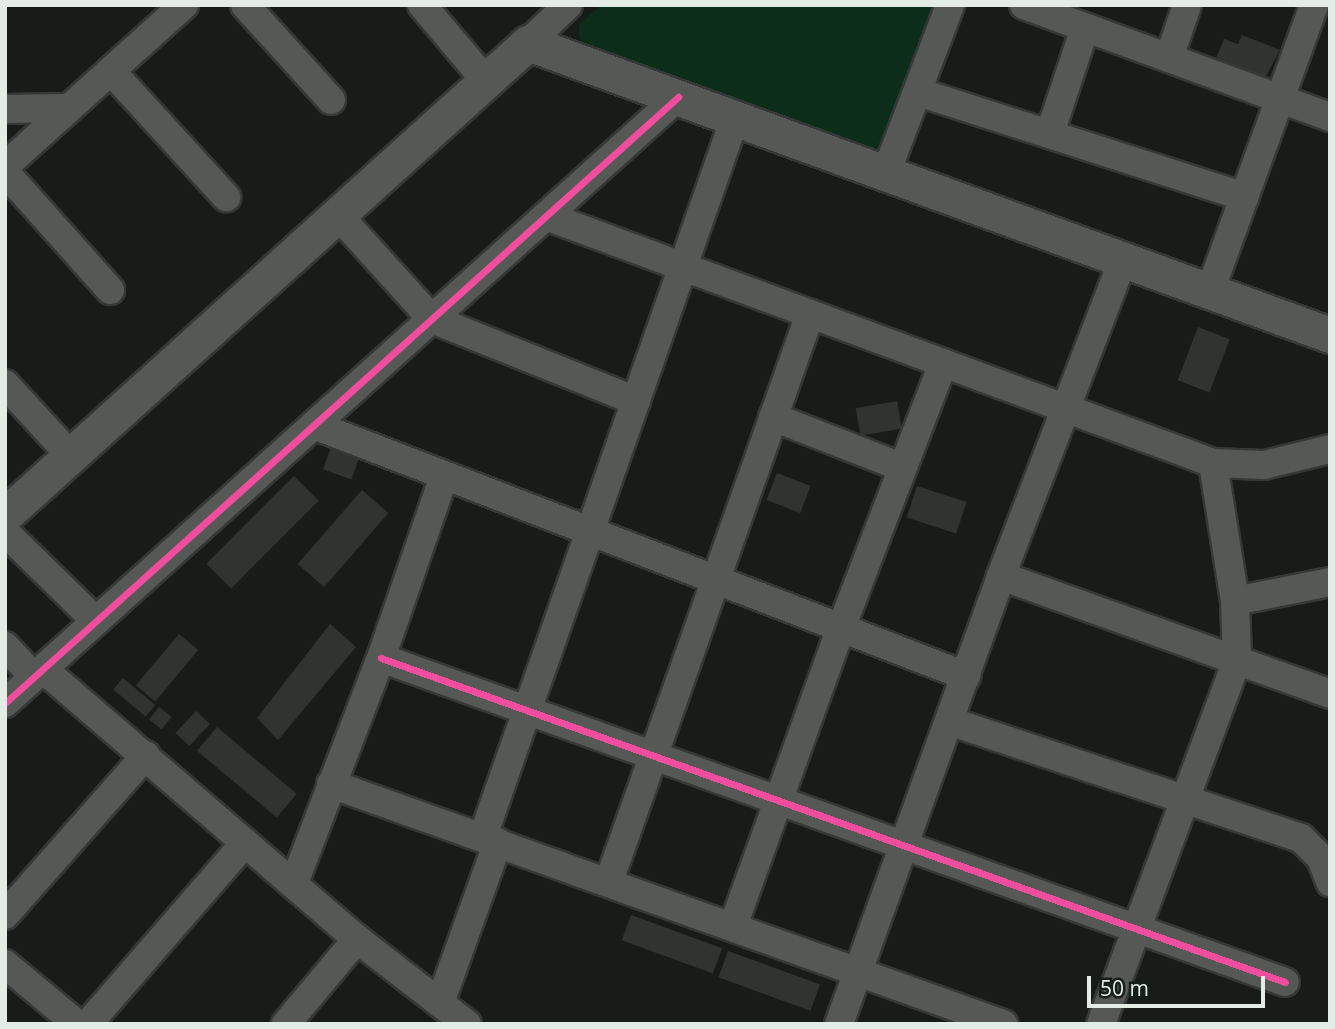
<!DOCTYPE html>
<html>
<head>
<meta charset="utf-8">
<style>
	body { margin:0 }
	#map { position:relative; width:1335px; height:1029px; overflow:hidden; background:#171c19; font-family:"Open Sans",sans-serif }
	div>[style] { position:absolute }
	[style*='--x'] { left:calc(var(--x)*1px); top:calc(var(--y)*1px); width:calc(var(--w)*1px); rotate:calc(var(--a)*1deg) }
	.green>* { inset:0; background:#0b2d1a }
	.building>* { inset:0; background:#303431; transform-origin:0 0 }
	.roads { filter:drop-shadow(2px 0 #353836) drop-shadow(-2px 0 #353836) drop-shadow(0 2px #353836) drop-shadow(0 -2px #353836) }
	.minor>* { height:28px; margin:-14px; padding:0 14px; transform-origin:14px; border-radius:14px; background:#565856 }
	.tertiary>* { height:35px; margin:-17.5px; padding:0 17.5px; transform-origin:17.5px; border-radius:17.5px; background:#565856 }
	.cycleway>* { height:7px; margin:-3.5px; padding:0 3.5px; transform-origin:3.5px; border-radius:3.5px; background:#ef4d9e }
	span { translate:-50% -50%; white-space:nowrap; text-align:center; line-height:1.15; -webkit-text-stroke:5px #141f18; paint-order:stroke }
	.frame { position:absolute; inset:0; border:7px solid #e4ece6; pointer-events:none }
	.scale { position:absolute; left:1087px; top:976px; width:178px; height:32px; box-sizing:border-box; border:4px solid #e4ece6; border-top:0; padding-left:9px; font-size:21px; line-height:24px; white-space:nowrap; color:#e4ece6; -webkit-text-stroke:5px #141f18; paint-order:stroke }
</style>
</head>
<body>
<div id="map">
	<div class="green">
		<div style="clip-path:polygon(601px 5px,942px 5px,889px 163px,591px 51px,579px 38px,579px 25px)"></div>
	</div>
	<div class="building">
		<div style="clip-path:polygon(1242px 35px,1280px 50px,1263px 82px,1213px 66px,1224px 39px,1238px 44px)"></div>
		<div style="left:1198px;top:327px;width:34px;height:57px;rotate:21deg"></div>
		<div style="left:897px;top:401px;width:28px;height:42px;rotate:80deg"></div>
		<div style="left:333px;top:442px;width:30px;height:29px;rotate:20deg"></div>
		<div style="left:777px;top:473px;width:36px;height:29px;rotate:21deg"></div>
		<div style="left:294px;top:476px;width:35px;height:124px;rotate:45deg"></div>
		<div style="left:917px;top:486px;width:52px;height:33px;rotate:18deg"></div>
		<div style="left:362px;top:490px;width:35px;height:98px;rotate:41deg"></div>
		<div style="clip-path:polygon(330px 624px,356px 647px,278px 740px,257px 718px)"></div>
		<div style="left:179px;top:634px;width:25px;height:67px;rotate:40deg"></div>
		<div style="left:123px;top:678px;width:42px;height:15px;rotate:40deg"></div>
		<div style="left:159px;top:707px;width:16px;height:16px;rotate:38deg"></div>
		<div style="left:196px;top:711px;width:19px;height:30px;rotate:43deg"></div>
		<div style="left:217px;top:727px;width:104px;height:31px;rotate:40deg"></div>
		<div style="left:631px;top:915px;width:97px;height:27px;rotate:20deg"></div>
		<div style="left:728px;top:951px;width:98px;height:28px;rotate:20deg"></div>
	</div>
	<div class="roads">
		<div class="minor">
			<div style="--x:245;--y:5;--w:128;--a:47.8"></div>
			<div style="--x:422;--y:5;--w:99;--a:49.9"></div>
			<div style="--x:1024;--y:5;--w:326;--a:20.1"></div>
			<div style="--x:528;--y:43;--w:55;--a:-43.5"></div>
			<div style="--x:1169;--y:58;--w:56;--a:-71.2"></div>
			<div style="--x:111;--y:71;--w:171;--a:47.6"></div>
			<div style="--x:918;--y:92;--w:343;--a:17.8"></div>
			<div style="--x:5;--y:109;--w:64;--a:-0.9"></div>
			<div style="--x:1050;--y:133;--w:111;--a:-71.6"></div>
			<div style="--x:5;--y:166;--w:241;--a:-42"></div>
			<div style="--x:5;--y:172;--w:158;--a:48.3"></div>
			<div style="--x:886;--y:173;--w:180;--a:-69.1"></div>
			<div style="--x:338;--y:215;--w:140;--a:47.9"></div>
			<div style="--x:432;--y:319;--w:220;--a:21.9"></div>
			<div style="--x:546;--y:216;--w:711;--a:20.32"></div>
			<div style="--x:1213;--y:463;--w:51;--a:2.2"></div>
			<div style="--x:1264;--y:465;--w:68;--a:-13.6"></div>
			<div style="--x:1210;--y:291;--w:304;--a:-70"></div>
			<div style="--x:5;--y:384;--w:98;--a:47.5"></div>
			<div style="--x:773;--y:417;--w:137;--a:21.3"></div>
			<div style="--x:314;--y:425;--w:699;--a:21.06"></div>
			<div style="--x:5;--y:532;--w:127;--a:44.4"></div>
			<div style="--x:1001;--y:576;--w:350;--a:19.7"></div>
			<div style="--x:1235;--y:601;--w:97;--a:-11.3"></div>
			<div style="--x:5;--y:646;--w:42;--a:46.9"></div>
			<div style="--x:381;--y:658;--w:960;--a:19.72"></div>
			<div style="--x:43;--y:669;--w:414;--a:40.7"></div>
			<div style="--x:357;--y:939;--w:139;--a:37.7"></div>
			<div style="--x:5;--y:703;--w:906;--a:-42"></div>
			<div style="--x:949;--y:721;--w:371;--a:18.4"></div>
			<div style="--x:1301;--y:838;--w:28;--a:45"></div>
			<div style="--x:1321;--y:858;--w:26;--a:69"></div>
			<div style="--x:331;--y:784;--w:714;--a:19.65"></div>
			<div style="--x:483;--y:836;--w:761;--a:-70.66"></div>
			<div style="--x:609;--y:881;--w:602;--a:-70.48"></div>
			<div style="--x:294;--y:883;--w:241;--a:-68.9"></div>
			<div style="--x:381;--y:658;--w:193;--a:-70.9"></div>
			<div style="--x:5;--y:915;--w:213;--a:-48.6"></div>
			<div style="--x:733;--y:926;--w:317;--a:-70.1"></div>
			<div style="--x:841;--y:628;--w:284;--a:-68.9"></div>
			<div style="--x:5;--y:964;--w:94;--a:39.8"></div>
			<div style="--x:440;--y:1003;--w:171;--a:-70.2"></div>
			<div style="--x:88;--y:1024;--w:240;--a:-49.1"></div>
			<div style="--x:286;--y:1024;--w:111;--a:-50.1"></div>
			<div style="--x:839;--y:1024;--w:476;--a:-70.1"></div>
			<div style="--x:1001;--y:576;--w:339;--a:-68.9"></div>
			<div style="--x:1101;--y:1024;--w:389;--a:-69.5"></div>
			<div style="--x:1237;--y:660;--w:59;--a:-91.9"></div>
			<div style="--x:1235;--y:601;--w:140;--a:-99.1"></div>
		</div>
		<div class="tertiary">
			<div style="--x:5;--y:515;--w:704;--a:-42.07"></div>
			<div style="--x:528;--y:43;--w:854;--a:20.01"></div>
		</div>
	</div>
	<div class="cycleway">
		<div style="--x:381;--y:658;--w:960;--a:19.72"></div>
		<div style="--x:5;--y:703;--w:906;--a:-42"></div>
	</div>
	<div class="frame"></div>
	<div class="scale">50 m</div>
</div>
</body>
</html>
